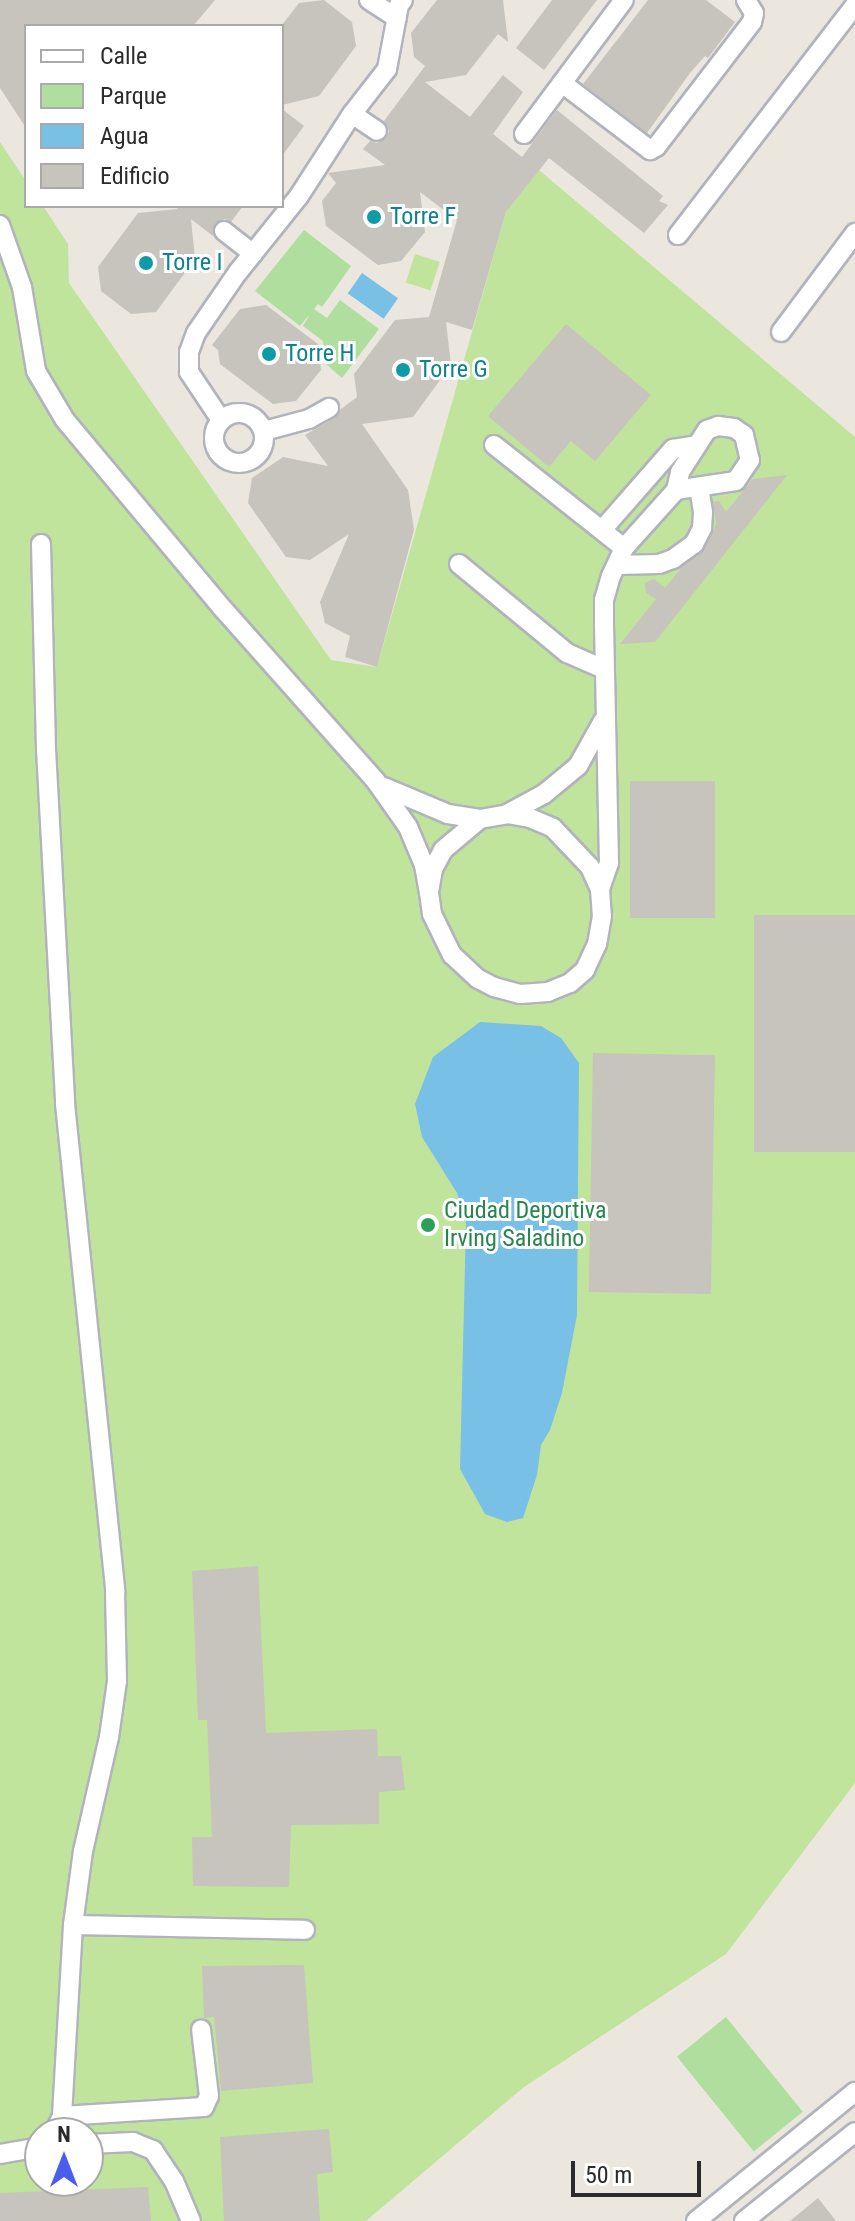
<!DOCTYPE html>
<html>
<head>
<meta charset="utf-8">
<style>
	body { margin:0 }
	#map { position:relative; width:855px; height:2221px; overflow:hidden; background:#ebe7de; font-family:"Roboto Condensed",sans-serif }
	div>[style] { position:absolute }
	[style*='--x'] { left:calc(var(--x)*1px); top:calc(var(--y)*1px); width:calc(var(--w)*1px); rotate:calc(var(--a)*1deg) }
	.green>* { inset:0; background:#afde9e; transform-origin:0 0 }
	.pitch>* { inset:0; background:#c0e49b; transform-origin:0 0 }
	.water>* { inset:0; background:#78c0e6; transform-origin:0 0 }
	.building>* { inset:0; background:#c7c3bd; transform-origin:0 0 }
	.roads { filter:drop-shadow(2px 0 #b1b3bd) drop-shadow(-2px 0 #b1b3bd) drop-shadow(0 2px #b1b3bd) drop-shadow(0 -2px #b1b3bd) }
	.minor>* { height:18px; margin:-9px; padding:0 9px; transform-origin:9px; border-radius:9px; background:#fff }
	.minor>.ring { margin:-9px; padding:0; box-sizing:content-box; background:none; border:18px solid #fff; border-radius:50% }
	.dots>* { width:22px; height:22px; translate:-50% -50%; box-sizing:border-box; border:4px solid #fff; border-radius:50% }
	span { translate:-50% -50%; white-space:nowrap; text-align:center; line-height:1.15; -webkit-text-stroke:6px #fff; paint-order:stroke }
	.culture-label { font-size:24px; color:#0d838f }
	.left { translate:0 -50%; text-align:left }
	.leisure-label { font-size:24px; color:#27864d }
	.legend { position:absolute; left:24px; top:24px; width:260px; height:184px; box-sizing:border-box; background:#fff; border:2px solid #aaa; margin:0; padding:10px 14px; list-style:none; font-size:24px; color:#2b2b2b }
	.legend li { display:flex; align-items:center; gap:16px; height:40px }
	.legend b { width:40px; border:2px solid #aaa }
	.north { position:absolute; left:24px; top:2117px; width:80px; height:80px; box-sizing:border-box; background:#fff; border:2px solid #aaa; border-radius:50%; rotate:0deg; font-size:22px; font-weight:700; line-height:32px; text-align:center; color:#2b2b2b }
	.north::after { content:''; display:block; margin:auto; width:28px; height:36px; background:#4a5ced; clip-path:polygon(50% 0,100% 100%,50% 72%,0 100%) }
	.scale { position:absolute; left:571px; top:2161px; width:130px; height:36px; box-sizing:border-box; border:4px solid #2b2b2b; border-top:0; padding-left:10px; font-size:24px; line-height:28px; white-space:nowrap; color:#2b2b2b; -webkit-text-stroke:6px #fff; paint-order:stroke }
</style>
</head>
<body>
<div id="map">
	<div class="green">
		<div style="clip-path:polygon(304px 230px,351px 266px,322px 307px,318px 304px,314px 309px,327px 318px,340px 300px,379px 329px,342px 378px,326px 364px,323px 341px,303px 326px,310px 314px,300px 326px,255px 291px)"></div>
		<div style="left:726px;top:2017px;width:122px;height:63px;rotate:51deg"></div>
	</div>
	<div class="pitch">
		<div style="clip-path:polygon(evenodd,0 142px,26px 181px,26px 206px,43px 206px,68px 244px,69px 283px,331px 660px,377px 667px,506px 212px,539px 170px,855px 437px,855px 1783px,726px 1954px,524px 2087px,366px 2221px,0 2221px,0 142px,40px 2133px,88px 2133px,88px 2181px,40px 2181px,40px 2133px)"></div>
		<div style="left:415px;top:254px;width:26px;height:30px;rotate:18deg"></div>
	</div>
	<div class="water">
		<div style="left:362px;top:273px;width:44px;height:25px;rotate:35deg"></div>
		<div style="clip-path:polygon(480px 1022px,541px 1026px,561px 1038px,579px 1063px,577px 1315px,562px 1393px,550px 1430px,541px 1445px,537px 1475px,523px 1518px,507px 1522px,485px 1514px,460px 1469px,466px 1224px,457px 1193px,422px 1137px,415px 1104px,433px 1057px)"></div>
	</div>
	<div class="building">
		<div style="clip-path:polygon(0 0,215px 0,193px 26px,26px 26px,26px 128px,0 88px)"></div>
		<div style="clip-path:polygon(324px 0,352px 22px,356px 46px,319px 96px,282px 105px,282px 25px,299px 3px)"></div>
		<div style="clip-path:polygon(437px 0,503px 0,508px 42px,498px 34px,466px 75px,425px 82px,470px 117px,503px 75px,523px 92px,493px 134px,522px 157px,557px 110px,663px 196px,659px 201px,668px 205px,644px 233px,549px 158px,506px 212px,472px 330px,446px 322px,451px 365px,413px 417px,362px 424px,408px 490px,414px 530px,377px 667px,345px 657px,350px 636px,325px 623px,320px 602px,349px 534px,310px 560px,286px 557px,248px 503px,252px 478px,283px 457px,328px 466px,305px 435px,335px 418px,341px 409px,357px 397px,354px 374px,395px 320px,429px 317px,457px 220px,420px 192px,425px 232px,401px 261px,378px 265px,326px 226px,322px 201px,336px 183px,328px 173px,385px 165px,363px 149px,370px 141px,377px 143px,386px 138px,389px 131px,384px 121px,425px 66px,414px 57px,411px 33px)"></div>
		<div style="clip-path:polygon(552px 0,597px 0,544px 70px,516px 48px)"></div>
		<div style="clip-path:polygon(648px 0,706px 0,735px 22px,708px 58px,705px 56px,690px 73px,647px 133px,583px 84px)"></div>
		<div style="clip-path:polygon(282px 109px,304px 126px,282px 156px)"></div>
		<div style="clip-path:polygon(174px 206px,243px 206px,231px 222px,225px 219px,215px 223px,213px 236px,191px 219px,195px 259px,156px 312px,131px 314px,101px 291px,98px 267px,138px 213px,178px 209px)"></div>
		<div style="clip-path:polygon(266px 305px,318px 344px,321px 370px,296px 401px,273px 404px,220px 364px,218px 350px,212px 345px,240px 309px)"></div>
		<div style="clip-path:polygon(566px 324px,651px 395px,595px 461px,571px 441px,549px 467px,488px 416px)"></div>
		<div style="clip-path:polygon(787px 475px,655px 642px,620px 644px,656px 599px,646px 593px,645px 583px,654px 579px,665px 588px,681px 568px,704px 550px,716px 524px,713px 502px,719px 501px,726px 512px,753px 479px)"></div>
		<div style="left:630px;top:781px;width:85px;height:137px"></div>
		<div style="left:754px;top:915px;width:101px;height:237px"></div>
		<div style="left:593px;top:1053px;width:122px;height:239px;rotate:1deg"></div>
		<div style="clip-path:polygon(258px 1566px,266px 1733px,377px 1729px,378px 1756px,401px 1756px,405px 1790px,379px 1792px,379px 1824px,291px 1825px,289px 1887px,193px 1886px,192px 1837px,212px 1837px,207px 1720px,198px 1720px,192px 1571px)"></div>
		<div style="clip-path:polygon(304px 1965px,313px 2083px,221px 2091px,214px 2017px,204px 2018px,202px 1966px)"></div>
		<div style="clip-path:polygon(329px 2129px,333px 2172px,317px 2174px,320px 2221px,224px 2221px,220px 2137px)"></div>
		<div style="clip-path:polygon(148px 2187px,151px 2221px,0 2221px,0 2193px)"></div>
		<div style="clip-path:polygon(818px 2198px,836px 2221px,790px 2221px)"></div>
	</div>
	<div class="roads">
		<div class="minor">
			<div style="--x:369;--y:0;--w:33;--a:33"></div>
			<div style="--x:562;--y:83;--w:111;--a:37.3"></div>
			<div style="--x:650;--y:150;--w:7;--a:-27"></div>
			<div style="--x:656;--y:147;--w:158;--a:-52.5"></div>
			<div style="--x:752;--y:22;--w:9;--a:-77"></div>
			<div style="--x:754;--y:13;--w:15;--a:-122"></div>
			<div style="--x:352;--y:114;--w:30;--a:34"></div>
			<div style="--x:524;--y:134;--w:167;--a:-53.3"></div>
			<div style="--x:0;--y:225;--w:66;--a:70.5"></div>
			<div style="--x:22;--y:287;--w:85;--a:80.5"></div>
			<div style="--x:36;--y:371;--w:57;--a:59.4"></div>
			<div style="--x:65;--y:420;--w:248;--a:50.1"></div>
			<div style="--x:224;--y:610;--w:227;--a:48.4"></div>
			<div style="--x:375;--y:780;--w:57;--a:54.9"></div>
			<div style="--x:408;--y:827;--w:41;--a:67.2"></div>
			<div style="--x:424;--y:865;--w:27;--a:80"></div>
			<div style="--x:224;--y:231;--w:37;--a:38"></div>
			<div style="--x:678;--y:235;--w:290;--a:-52.4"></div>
			<div style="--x:781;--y:332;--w:124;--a:-53.2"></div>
			<div class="ring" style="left:214px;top:413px;width:32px;height:32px"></div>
			<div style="--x:221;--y:420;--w:58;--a:-123.7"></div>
			<div style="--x:189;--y:372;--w:20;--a:-90"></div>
			<div style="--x:189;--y:352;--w:20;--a:-70"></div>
			<div style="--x:196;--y:333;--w:74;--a:-55.5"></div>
			<div style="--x:238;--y:272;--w:97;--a:-51.2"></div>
			<div style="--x:299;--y:196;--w:98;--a:-57.1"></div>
			<div style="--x:352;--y:114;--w:57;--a:-52.1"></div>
			<div style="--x:387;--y:69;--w:65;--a:-79.4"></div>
			<div style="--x:399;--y:5;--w:6;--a:-51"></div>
			<div style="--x:264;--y:431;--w:47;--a:-14.9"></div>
			<div style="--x:309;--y:419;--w:23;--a:-29"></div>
			<div style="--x:494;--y:445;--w:166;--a:38.4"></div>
			<div style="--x:602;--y:530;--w:108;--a:-48.8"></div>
			<div style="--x:673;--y:449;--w:24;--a:-9"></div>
			<div style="--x:41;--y:544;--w:205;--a:88.6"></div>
			<div style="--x:46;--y:749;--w:356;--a:86.9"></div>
			<div style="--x:65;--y:1104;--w:491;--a:84.1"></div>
			<div style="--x:115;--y:1592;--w:89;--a:88.7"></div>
			<div style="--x:117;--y:1681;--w:57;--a:98.1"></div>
			<div style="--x:109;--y:1737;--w:117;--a:102.8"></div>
			<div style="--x:83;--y:1851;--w:75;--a:97.7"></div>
			<div style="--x:73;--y:1925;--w:191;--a:93.3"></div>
			<div style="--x:62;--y:2116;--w:19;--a:115"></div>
			<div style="--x:459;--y:564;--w:140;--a:39.5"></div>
			<div style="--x:567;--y:653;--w:40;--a:23.4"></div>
			<div style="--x:617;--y:565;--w:42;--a:-1.4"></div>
			<div style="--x:659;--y:564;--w:15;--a:-20"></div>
			<div style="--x:673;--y:559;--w:26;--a:-36"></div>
			<div style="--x:694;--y:544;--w:18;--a:-63"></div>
			<div style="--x:702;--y:528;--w:16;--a:-86"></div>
			<div style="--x:703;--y:512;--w:25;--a:-99"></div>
			<div style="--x:384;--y:787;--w:69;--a:22.9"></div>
			<div style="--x:448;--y:814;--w:32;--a:9"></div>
			<div style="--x:507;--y:814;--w:23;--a:10"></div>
			<div style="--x:530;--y:818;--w:25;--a:23"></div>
			<div style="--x:553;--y:828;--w:54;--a:46.5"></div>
			<div style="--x:590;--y:867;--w:24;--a:66"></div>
			<div style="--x:600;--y:889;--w:27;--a:86"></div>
			<div style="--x:602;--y:916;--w:28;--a:100"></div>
			<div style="--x:597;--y:944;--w:29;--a:115"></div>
			<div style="--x:585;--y:970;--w:20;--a:139"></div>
			<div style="--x:570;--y:983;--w:24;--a:158"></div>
			<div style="--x:548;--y:992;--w:28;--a:176"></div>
			<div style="--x:520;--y:994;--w:27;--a:-165"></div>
			<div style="--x:494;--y:987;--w:18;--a:-153"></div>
			<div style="--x:478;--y:979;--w:35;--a:-137"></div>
			<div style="--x:452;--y:955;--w:46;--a:-116"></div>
			<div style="--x:432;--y:914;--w:22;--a:-98"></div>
			<div style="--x:429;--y:892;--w:23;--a:-80"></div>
			<div style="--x:433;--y:869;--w:21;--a:-62"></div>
			<div style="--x:443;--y:850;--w:48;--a:-40"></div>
			<div style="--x:480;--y:819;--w:27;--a:-10"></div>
			<div style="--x:507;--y:814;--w:42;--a:-28.4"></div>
			<div style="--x:544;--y:794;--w:44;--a:-39.5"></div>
			<div style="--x:578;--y:766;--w:51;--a:-60.9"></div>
			<div style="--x:600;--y:889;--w:28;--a:-71"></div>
			<div style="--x:609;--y:863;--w:238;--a:-91.2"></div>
			<div style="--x:604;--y:625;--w:25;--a:-90"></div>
			<div style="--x:604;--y:600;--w:25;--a:-74"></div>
			<div style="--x:611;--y:576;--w:31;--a:-65"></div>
			<div style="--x:624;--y:548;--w:78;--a:-48.1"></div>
			<div style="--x:676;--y:490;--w:18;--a:-77"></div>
			<div style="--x:680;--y:472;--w:50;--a:-57.3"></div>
			<div style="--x:707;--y:430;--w:12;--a:-20"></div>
			<div style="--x:718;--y:426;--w:16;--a:7"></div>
			<div style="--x:734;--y:428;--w:12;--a:35"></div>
			<div style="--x:744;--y:435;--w:26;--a:77"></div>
			<div style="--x:750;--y:460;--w:25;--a:124"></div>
			<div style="--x:736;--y:481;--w:61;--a:171.5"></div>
			<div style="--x:73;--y:1925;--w:232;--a:1.2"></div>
			<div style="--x:62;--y:2116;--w:142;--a:-3.6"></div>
			<div style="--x:204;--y:2107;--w:12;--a:-66"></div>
			<div style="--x:209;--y:2096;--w:67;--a:-96.8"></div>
			<div style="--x:88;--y:2144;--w:45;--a:-2.5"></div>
			<div style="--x:133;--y:2142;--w:22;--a:22"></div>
			<div style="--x:153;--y:2150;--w:37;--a:56"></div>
			<div style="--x:174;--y:2181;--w:43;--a:67"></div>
			<div style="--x:0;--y:2154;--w:41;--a:-9.9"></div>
			<div style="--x:696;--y:2221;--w:205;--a:-39.1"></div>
			<div style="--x:744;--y:2221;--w:142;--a:-38.7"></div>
		</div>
	</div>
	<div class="dots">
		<div style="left:374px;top:217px;background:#0f9aa8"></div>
		<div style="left:146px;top:263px;background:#0f9aa8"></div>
		<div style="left:269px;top:354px;background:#0f9aa8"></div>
		<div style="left:403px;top:370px;background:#0f9aa8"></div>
		<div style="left:428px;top:1225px;background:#2e9e5b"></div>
	</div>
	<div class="culture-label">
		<span class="left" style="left:390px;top:217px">Torre F</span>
		<span class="left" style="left:162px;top:263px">Torre I</span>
		<span class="left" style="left:285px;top:354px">Torre H</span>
		<span class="left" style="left:419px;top:370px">Torre G</span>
	</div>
	<div class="leisure-label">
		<span class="left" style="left:444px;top:1225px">Ciudad Deportiva<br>Irving Saladino</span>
	</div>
	<ul class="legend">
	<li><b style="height:10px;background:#fff"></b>Calle</li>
	<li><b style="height:22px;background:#afde9e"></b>Parque</li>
	<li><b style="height:22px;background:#78c0e6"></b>Agua</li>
	<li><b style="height:22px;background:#c7c3bd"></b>Edificio</li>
	</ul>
	<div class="north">N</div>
	<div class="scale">50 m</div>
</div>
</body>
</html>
